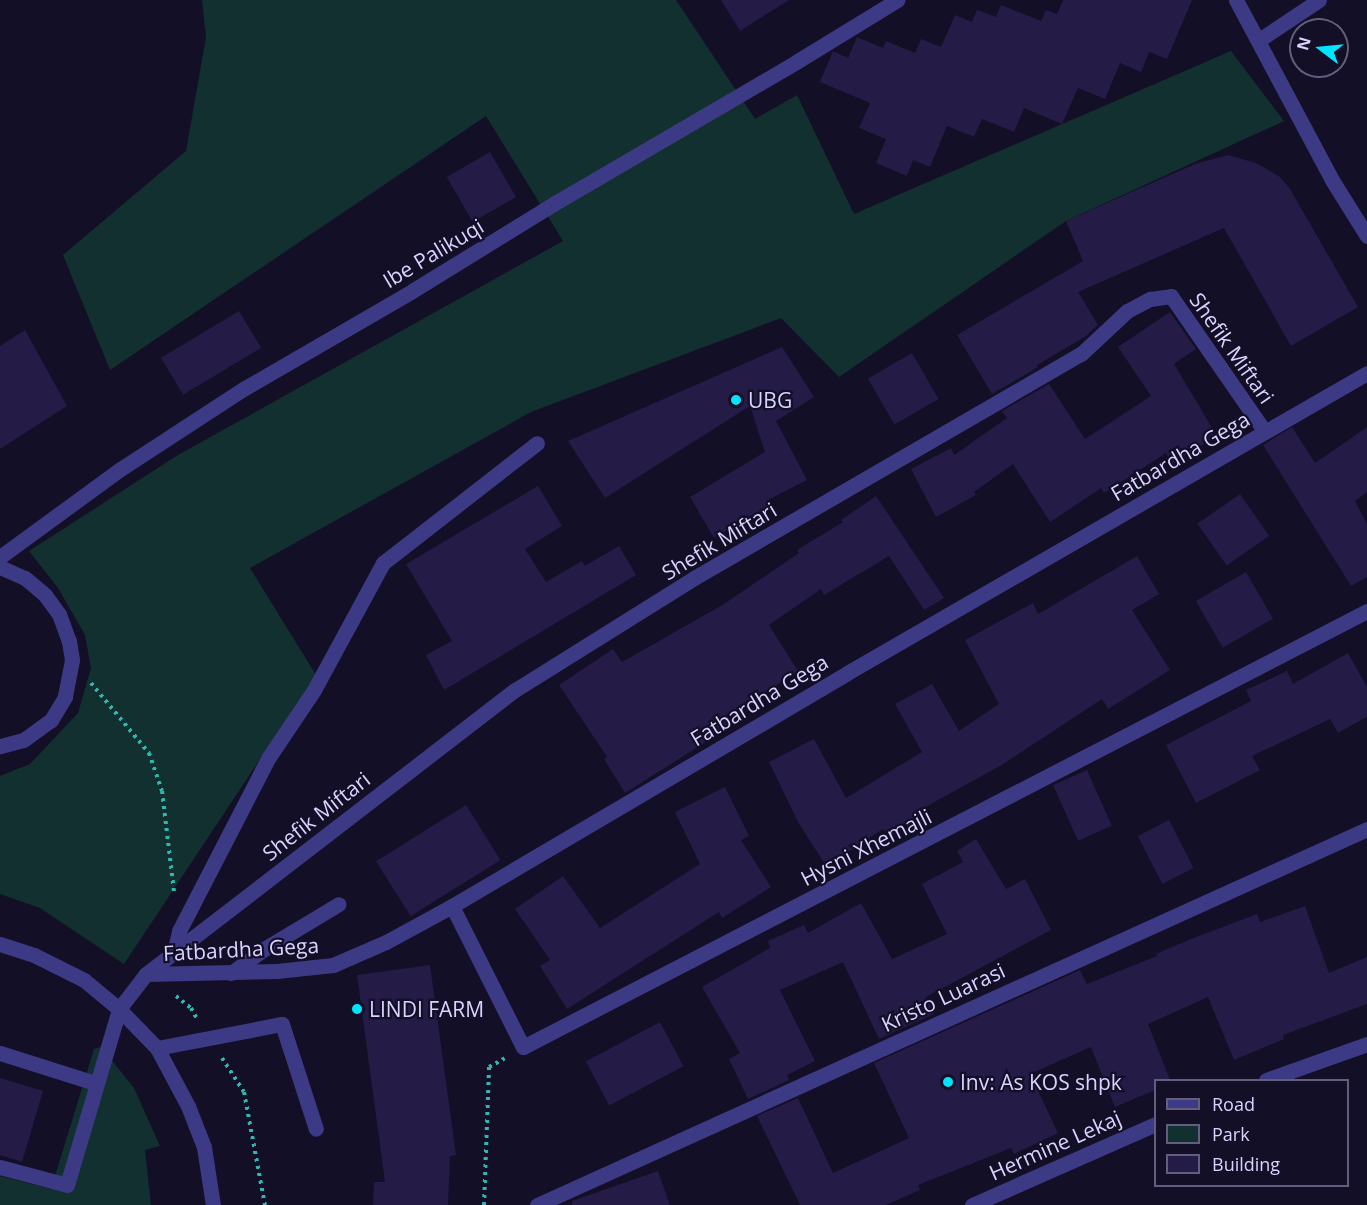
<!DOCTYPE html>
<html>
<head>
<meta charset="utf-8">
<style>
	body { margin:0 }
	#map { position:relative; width:1367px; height:1205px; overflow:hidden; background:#130f26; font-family:"Open Sans",sans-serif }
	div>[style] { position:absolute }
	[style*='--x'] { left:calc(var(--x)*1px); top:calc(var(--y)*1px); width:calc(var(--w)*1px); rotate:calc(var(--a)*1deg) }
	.green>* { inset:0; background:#12302f }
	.building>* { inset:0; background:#241b47; transform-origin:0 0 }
	.path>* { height:4px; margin-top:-2px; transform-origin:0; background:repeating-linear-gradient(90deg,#2fb8b0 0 3px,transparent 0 7.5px) }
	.service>* { height:15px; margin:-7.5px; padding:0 7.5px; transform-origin:7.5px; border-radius:7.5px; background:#3d3a85 }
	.minor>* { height:15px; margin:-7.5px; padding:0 7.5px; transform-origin:7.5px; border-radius:7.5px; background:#3d3a85 }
	.tertiary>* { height:15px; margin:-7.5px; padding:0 7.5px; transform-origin:7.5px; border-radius:7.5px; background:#3d3a85 }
	.dots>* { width:16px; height:16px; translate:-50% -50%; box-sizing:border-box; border:3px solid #130f26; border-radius:50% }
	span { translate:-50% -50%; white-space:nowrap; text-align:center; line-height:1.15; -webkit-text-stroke:4.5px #130f26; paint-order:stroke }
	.street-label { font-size:21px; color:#d9d4ff }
	.poi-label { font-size:21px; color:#d9d4ff }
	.left { translate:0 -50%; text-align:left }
	.legend { position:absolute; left:1154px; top:1079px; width:195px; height:108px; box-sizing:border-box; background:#130f26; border:2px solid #625e7d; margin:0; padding:8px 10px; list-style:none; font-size:18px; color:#d9d4ff }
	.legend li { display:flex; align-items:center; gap:12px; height:30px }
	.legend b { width:30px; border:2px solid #625e7d }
	.north { position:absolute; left:1289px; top:18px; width:60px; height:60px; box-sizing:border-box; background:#130f26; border:2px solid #625e7d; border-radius:50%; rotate:286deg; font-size:16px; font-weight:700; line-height:24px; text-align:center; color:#d9d4ff }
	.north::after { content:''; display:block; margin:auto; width:21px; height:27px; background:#00e5ff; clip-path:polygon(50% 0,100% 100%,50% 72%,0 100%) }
</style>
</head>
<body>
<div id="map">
	<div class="green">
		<div style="clip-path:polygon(202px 0,676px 0,755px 119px,797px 95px,854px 214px,1231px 51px,1284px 121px,1066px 221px,839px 377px,781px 318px,531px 412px,250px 568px,316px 675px,124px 964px,40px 908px,0 894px,0 776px,30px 764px,78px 713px,91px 668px,85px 635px,58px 588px,29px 551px,178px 455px,563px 241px,486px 116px,110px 370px,63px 255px,186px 151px,206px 37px)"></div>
		<div style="clip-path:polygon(101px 1047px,134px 1088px,160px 1146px,145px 1150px,151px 1205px,0 1205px,0 1176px,51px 1189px,94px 1049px)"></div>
	</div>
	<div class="building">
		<div style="clip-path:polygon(721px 0,789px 0,740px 31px)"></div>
		<div style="clip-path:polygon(1063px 0,1192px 0,1167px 59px,1149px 52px,1141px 72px,1120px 63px,1105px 99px,1078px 88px,1062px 124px,1024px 108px,1014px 132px,982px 119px,974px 137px,947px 126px,930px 167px,913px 160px,907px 176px,876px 163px,886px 139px,859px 128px,870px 103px,820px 82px,833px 51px,848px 58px,857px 37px,883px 48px,886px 41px,915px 53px,921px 39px,941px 47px,955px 15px,972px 22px,977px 10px,996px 17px,1001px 5px,1041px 21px,1046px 10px,1057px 14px)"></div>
		<div style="left:490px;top:152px;width:52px;height:50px;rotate:60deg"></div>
		<div style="clip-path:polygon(1228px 155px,1256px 163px,1280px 177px,1290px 189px,1358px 307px,1291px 346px,1224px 228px,1078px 292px,1098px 325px,1086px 336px,1037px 365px,1038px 367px,992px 394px,957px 335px,1083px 261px,1066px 221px,1195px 164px)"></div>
		<div style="left:239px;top:311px;width:43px;height:91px;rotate:59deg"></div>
		<div style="clip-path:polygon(1170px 312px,1196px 349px,1174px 364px,1217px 436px,1172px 463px,1166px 453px,1104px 493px,1101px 488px,1050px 522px,1013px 464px,974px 492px,976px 495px,936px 517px,911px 469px,951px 448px,954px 455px,1007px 418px,1002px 411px,1049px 384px,1085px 439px,1151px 396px,1118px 347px)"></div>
		<div style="clip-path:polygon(25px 330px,67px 406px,0 449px,0 346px)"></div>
		<div style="clip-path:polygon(782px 347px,814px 397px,776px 421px,807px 480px,766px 501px,769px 506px,714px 538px,690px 497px,765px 452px,750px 406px,605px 498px,568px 441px)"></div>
		<div style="left:912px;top:353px;width:53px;height:51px;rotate:60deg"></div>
		<div style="clip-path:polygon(1292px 427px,1315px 463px,1367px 427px,1367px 492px,1355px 501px,1367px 524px,1367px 577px,1351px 586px,1263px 445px)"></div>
		<div style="clip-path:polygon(538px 486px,562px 526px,525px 549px,546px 582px,582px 561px,585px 566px,619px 546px,636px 575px,444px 690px,426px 655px,452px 641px,406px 564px)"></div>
		<div style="left:1240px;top:494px;width:51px;height:52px;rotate:55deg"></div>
		<div style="clip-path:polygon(876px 496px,944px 598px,924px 610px,889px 556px,824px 595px,821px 589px,769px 625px,798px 671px,734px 713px,739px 721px,625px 793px,604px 759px,607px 757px,559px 685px,613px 649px,622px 662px,724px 604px,799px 553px,797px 550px,843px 522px,841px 520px)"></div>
		<div style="clip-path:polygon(1137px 556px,1159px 594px,1132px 610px,1170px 670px,1108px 709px,1102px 699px,1000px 766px,918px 811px,920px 814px,887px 834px,883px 829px,826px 866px,798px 822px,769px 762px,814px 739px,846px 798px,922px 752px,895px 704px,932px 684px,959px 731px,999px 704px,965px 640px,1033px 603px,1038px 614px)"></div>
		<div style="left:1246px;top:572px;width:54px;height:58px;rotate:60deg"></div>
		<div style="clip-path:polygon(1348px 653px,1367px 687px,1367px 717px,1338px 733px,1330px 719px,1252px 756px,1260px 770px,1196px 803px,1166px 745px,1251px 701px,1246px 690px,1287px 671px,1293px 684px)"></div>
		<div style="left:1087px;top:770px;width:61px;height:37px;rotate:66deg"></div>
		<div style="clip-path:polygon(725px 787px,749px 836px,741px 840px,771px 887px,722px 918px,719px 912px,567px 1009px,540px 966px,550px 960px,515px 909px,563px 876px,600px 928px,700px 864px,675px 812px)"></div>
		<div style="left:466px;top:805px;width:65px;height:106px;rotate:58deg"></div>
		<div style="left:1169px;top:820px;width:54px;height:35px;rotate:63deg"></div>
		<div style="clip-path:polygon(976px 839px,1006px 889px,1025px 879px,1051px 930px,926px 997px,934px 1014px,879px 1039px,843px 962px,780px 990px,815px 1061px,787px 1075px,789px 1080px,748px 1099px,729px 1059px,740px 1053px,702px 987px,770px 948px,768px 941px,804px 925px,808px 933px,861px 903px,892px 959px,947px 934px,922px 884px,963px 862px,957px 851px)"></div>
		<div style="clip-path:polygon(1305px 906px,1329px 973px,1367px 957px,1367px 1004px,1283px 1035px,1284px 1039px,1234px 1060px,1208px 997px,1148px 1024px,1170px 1080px,1155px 1080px,1155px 1090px,1115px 1107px,1091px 1047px,1030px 1074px,1058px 1133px,1014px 1154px,1011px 1148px,918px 1185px,920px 1190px,886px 1205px,800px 1205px,757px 1116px,798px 1098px,833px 1173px,909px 1138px,874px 1063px,1080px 970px,1087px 984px,1157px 956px,1156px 954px,1191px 939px,1257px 914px,1260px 922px)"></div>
		<div style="clip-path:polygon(430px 965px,456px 1155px,450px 1156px,448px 1205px,373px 1205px,374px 1182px,385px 1182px,357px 975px)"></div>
		<div style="left:660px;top:1022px;width:50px;height:84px;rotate:62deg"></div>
		<div style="clip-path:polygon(0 1078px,43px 1091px,22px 1162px,0 1155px)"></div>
		<div style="clip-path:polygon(658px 1171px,670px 1205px,572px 1205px,572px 1201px)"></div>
	</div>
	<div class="path">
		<div style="--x:91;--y:683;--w:91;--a:50.4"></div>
		<div style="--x:149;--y:753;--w:40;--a:71.1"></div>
		<div style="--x:162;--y:791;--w:102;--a:83.2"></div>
		<div style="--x:176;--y:996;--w:19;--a:39"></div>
		<div style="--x:191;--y:1008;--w:13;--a:61"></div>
		<div style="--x:222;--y:1058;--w:40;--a:57.1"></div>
		<div style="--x:244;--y:1092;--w:115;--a:79.5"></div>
		<div style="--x:484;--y:1205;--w:138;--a:-87.9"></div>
		<div style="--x:489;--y:1067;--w:18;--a:-29"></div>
	</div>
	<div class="service">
		<div style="--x:174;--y:953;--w:23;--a:-77"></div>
		<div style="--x:179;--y:931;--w:196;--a:-62.7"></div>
		<div style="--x:269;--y:757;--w:81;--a:-56.1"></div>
		<div style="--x:314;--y:690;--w:145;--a:-61.5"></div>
		<div style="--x:383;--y:563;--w:195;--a:-37.9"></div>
		<div style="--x:231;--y:973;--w:41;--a:-36"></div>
		<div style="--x:264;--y:949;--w:87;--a:-31"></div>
		<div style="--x:157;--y:1048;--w:127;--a:-10.9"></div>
		<div style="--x:282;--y:1024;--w:110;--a:72.1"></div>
		<div style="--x:0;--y:1053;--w:100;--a:17.5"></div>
		<div style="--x:0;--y:1167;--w:69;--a:15"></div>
		<div style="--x:67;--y:1185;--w:184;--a:-73.5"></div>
	</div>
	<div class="minor">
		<div style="--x:1236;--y:0;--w:204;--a:61.9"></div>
		<div style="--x:1332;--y:180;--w:66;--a:58"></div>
		<div style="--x:1259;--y:40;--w:72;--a:-33.7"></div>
		<div style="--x:0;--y:557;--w:147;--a:-36.2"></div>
		<div style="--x:119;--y:470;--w:150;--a:-33.1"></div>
		<div style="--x:245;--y:388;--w:193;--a:-30.1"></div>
		<div style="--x:412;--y:291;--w:168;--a:-31.6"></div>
		<div style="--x:555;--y:203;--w:279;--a:-30.3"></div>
		<div style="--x:796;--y:62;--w:119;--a:-31.5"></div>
		<div style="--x:0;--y:567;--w:27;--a:24"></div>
		<div style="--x:25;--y:578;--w:26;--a:40"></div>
		<div style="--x:45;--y:595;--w:24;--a:54"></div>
		<div style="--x:59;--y:614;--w:29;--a:70"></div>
		<div style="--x:69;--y:641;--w:19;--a:81"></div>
		<div style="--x:72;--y:660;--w:38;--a:101"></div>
		<div style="--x:65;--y:697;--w:27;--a:121"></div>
		<div style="--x:51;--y:720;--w:34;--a:144"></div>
		<div style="--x:23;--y:740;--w:24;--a:165"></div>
		<div style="--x:452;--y:906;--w:158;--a:63.3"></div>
		<div style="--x:523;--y:1047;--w:950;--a:-27.32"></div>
		<div style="--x:146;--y:974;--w:131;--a:-1.3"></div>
		<div style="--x:277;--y:971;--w:56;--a:-6.1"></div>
		<div style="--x:333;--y:965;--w:58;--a:-23.5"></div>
		<div style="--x:386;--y:942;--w:75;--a:-28.6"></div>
		<div style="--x:452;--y:906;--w:459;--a:-30.5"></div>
		<div style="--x:847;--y:673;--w:600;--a:-29.98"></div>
		<div style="--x:119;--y:1009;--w:44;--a:-52.4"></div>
		<div style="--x:146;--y:974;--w:466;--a:-37.6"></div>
		<div style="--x:515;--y:690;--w:211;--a:-32"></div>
		<div style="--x:694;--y:578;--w:447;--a:-30.1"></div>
		<div style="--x:1081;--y:354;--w:63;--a:-43.1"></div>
		<div style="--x:1127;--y:311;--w:26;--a:-28"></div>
		<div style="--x:1150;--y:299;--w:21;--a:-8"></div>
		<div style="--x:1171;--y:296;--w:165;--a:55.3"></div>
		<div style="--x:1266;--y:1080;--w:107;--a:-19.6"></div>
		<div style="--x:537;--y:1205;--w:911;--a:-24.37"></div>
		<div style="--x:972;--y:1205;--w:201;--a:-23.8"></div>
	</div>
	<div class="tertiary">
		<div style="--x:0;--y:944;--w:36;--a:18"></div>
		<div style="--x:34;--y:955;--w:56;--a:26.6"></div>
		<div style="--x:84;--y:980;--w:45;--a:39.6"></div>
		<div style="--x:119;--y:1009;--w:54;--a:45.7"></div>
		<div style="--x:157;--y:1048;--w:66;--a:61.9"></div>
		<div style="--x:188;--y:1106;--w:44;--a:68.7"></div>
		<div style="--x:204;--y:1147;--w:59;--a:81.2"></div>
	</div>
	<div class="dots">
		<div style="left:736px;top:400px;background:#00e5ff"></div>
		<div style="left:357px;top:1009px;background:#00e5ff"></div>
		<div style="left:948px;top:1082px;background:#00e5ff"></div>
	</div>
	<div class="street-label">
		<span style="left:433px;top:253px;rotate:-31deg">Ibe Palikuqi</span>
		<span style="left:1232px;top:348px;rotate:55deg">Shefik Miftari</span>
		<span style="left:1180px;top:456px;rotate:-30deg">Fatbardha Gega</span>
		<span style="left:719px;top:541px;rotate:-31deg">Shefik Miftari</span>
		<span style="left:759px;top:700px;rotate:-31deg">Fatbardha Gega</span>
		<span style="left:316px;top:816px;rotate:-38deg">Shefik Miftari</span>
		<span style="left:866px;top:847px;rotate:-27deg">Hysni Xhemajli</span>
		<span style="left:241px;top:949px;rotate:-3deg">Fatbardha Gega</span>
		<span style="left:943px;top:997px;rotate:-25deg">Kristo Luarasi</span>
		<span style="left:1055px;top:1145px;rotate:-24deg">Hermine Lekaj</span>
	</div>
	<div class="poi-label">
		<span class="left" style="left:748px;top:400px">UBG</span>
		<span class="left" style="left:369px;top:1009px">LINDI FARM</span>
		<span class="left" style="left:960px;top:1082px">Inv: As KOS shpk</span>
	</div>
	<ul class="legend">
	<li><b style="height:8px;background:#3d3a85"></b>Road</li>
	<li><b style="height:16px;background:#12302f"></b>Park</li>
	<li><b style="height:16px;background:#241b47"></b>Building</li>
	</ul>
	<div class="north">N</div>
</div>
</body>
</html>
